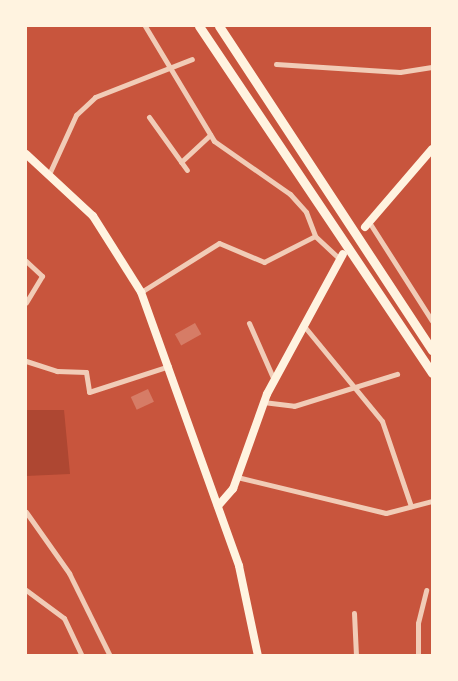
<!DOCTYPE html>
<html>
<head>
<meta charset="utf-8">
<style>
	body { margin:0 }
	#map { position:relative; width:458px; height:681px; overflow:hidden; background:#c8553d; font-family:Cabin,sans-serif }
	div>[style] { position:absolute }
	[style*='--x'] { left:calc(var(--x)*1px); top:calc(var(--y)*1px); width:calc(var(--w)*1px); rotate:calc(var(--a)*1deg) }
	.green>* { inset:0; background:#ae4732 }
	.building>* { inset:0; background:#d67c66; transform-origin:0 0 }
	.minor>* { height:5px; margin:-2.5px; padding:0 2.5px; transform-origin:2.5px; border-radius:2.5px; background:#f1ccb7 }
	.primary>* { height:8px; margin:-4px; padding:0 4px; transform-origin:4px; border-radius:4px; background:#fff3e0 }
	.trunk>* { height:9px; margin:-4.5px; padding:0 4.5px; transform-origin:4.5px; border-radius:4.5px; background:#fff3e0 }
	span { translate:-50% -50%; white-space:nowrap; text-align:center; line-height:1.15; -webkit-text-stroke:5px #fff3e0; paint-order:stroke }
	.frame { position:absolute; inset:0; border:27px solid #fff3e0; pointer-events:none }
</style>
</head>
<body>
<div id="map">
	<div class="green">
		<div style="clip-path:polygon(26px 410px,64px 410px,70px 474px,26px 476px)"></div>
	</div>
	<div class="building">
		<div style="left:195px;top:323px;width:13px;height:23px;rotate:61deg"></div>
		<div style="left:148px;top:389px;width:14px;height:19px;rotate:65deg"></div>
	</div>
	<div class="minor">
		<div style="--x:145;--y:26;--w:134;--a:59"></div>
		<div style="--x:214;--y:141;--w:93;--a:34.9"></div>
		<div style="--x:290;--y:194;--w:24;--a:48"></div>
		<div style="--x:306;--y:212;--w:26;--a:69"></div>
		<div style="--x:315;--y:236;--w:34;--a:43"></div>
		<div style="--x:276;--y:64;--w:124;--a:3.7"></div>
		<div style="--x:400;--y:72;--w:32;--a:-9"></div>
		<div style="--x:149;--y:117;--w:65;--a:54.4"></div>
		<div style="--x:181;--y:162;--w:40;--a:-43"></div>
		<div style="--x:50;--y:172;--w:63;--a:-65.5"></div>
		<div style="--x:76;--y:115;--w:26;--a:-43"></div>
		<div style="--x:95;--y:97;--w:104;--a:-21.4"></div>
		<div style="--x:369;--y:222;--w:117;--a:57.5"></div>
		<div style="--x:26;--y:261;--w:22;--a:43"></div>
		<div style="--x:42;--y:276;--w:31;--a:121"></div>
		<div style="--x:141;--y:292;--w:92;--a:-32.1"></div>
		<div style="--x:219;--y:243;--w:49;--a:22.9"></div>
		<div style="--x:264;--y:262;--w:57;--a:-27"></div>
		<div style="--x:249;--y:323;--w:62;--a:66.3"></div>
		<div style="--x:304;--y:326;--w:123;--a:50.6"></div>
		<div style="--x:382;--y:421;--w:90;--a:71.2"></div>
		<div style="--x:26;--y:361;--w:33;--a:18"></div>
		<div style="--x:57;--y:371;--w:29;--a:2"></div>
		<div style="--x:86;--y:372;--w:20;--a:81"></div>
		<div style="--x:89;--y:392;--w:84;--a:-18"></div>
		<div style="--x:263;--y:402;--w:31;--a:7"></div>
		<div style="--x:294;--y:406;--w:108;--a:-17.3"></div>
		<div style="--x:237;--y:477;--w:153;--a:13.6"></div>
		<div style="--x:386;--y:513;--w:48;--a:-14.6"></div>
		<div style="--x:26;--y:512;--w:75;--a:54.8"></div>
		<div style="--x:69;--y:573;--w:93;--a:63.7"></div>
		<div style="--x:26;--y:590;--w:47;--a:36.4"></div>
		<div style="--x:64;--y:618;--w:42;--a:64.7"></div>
		<div style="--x:354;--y:613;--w:43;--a:87.3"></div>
		<div style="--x:418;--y:656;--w:33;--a:-90"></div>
		<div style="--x:418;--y:623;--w:34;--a:-76"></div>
	</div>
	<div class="primary">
		<div style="--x:26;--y:154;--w:91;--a:42.8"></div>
		<div style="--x:93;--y:216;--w:90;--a:57.7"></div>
		<div style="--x:141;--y:292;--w:291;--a:70.3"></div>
		<div style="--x:239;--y:566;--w:92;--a:78.1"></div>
		<div style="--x:365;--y:227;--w:103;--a:-49.3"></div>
		<div style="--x:218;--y:506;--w:23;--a:-49"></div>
		<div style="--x:233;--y:489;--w:101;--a:-70.3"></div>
		<div style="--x:267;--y:394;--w:159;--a:-61.5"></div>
	</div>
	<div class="trunk">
		<div style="--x:199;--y:26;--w:418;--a:56.1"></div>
		<div style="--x:219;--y:26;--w:388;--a:56.7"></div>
	</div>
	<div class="frame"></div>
</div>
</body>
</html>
